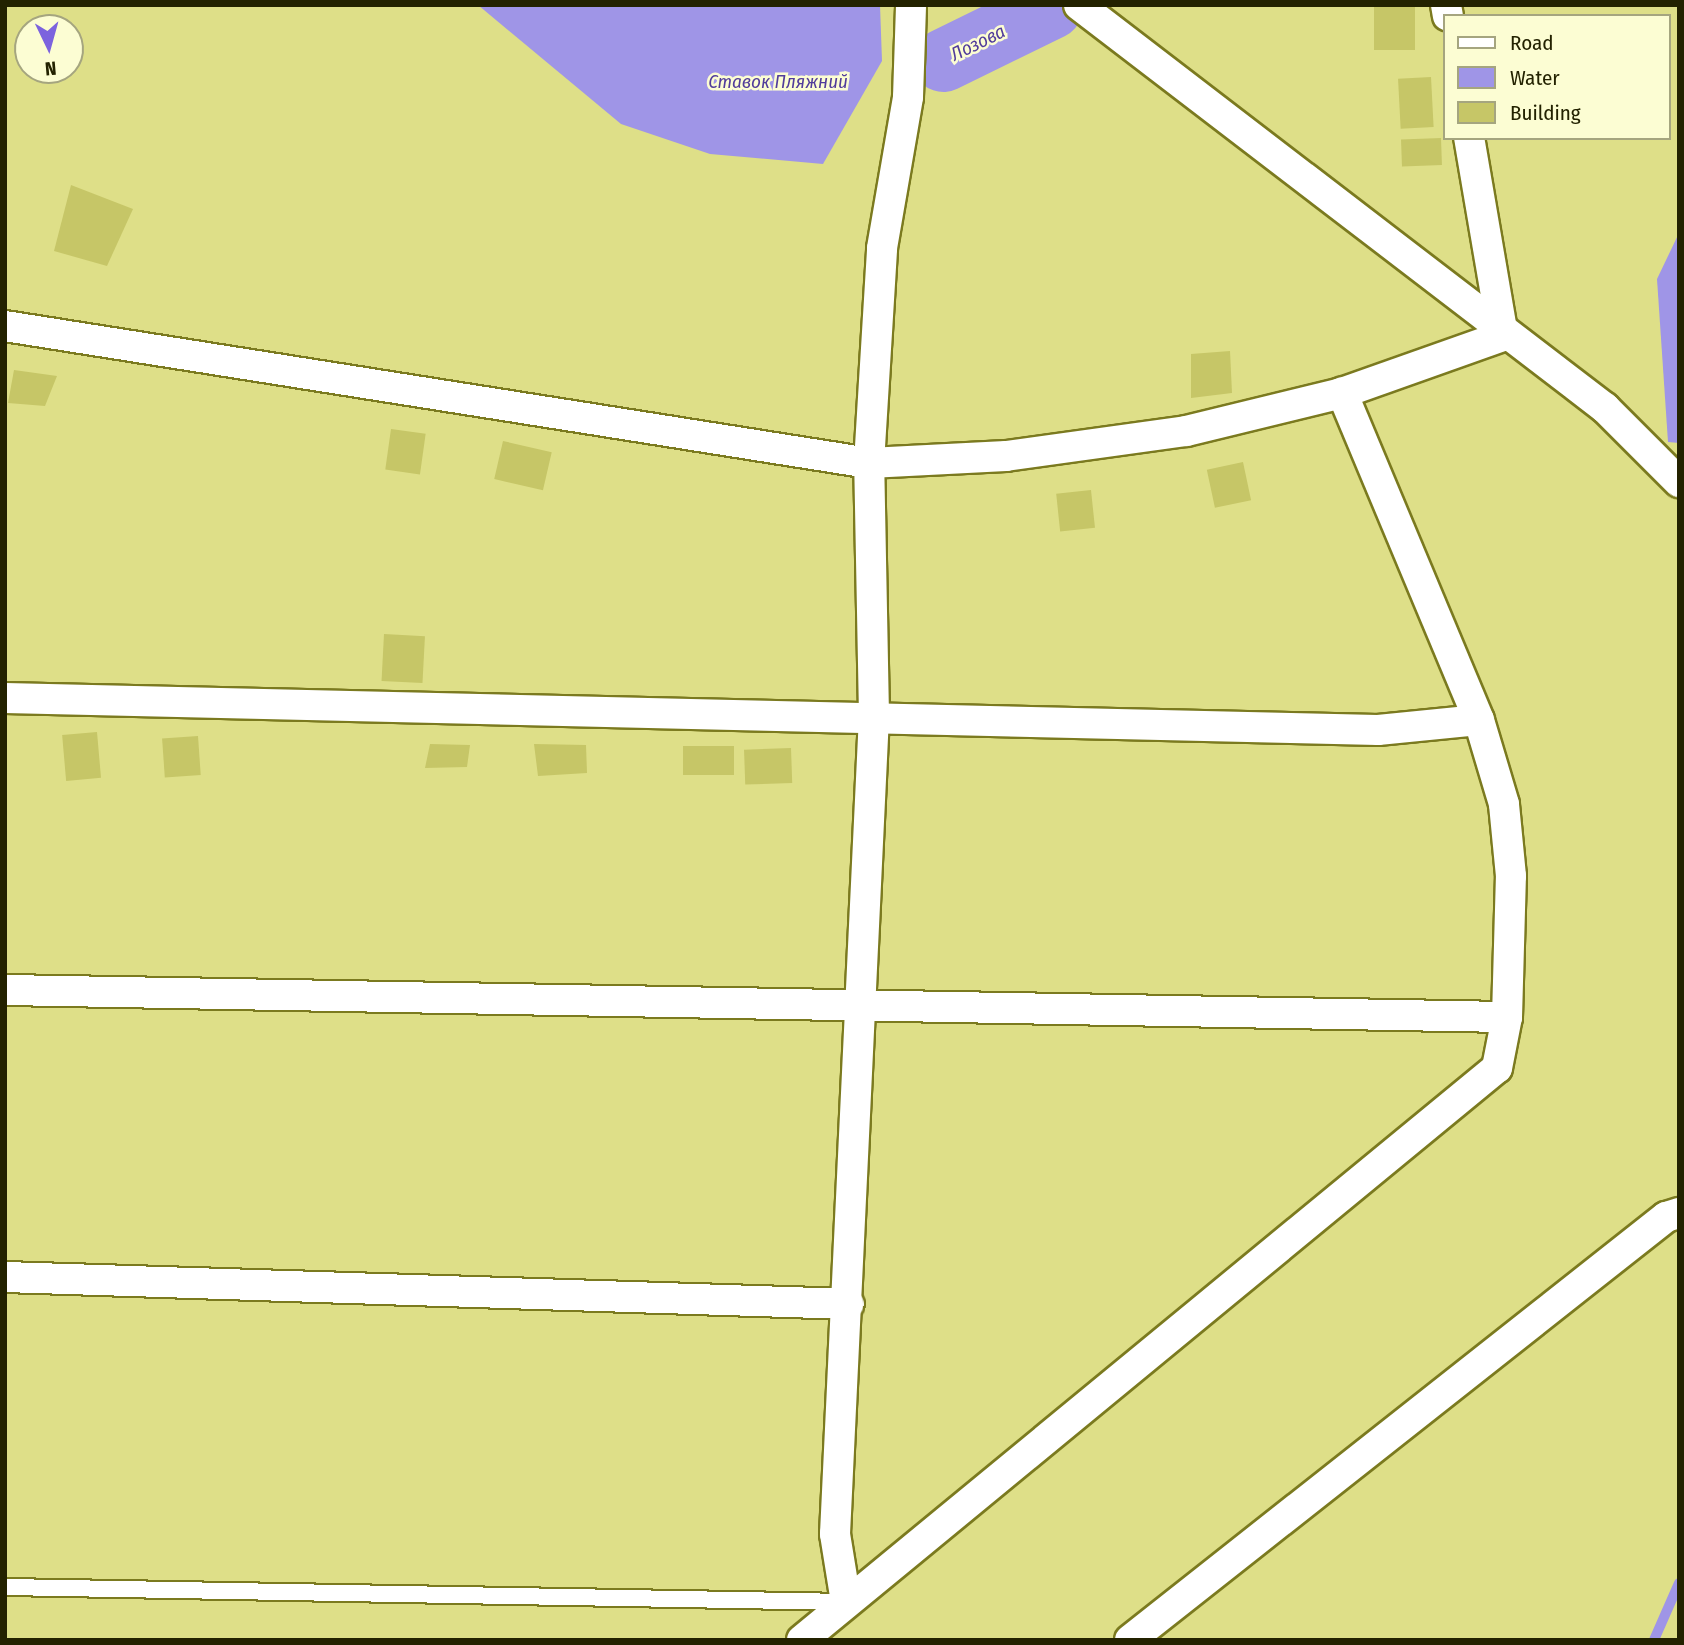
<!DOCTYPE html>
<html>
<head>
<meta charset="utf-8">
<style>
	body { margin:0 }
	#map { position:relative; width:1684px; height:1645px; overflow:hidden; background:#dedf88; font-family:"Fira Sans Condensed",sans-serif }
	div>[style] { position:absolute }
	[style*='--x'] { left:calc(var(--x)*1px); top:calc(var(--y)*1px); width:calc(var(--w)*1px); rotate:calc(var(--a)*1deg) }
	.water>* { inset:0; background:#9f95e7 }
	.stream>* { height:10px; margin:-5px; padding:0 5px; transform-origin:5px; border-radius:5px; background:#9f95e7 }
	.river>* { height:63px; margin:-31.5px; padding:0 31.5px; transform-origin:31.5px; border-radius:31.5px; background:#9f95e7 }
	.building>* { inset:0; background:#c6c667; transform-origin:0 0 }
	.roads { filter:drop-shadow(2px 0 #7b7a1f) drop-shadow(-2px 0 #7b7a1f) drop-shadow(0 2px #7b7a1f) drop-shadow(0 -2px #7b7a1f) }
	.service>* { height:16px; margin:-8px; padding:0 8px; transform-origin:8px; border-radius:8px; background:#fff }
	.minor>* { height:30px; margin:-15px; padding:0 15px; transform-origin:15px; border-radius:15px; background:#fff }
	span { translate:-50% -50%; white-space:nowrap; text-align:center; line-height:1.15; -webkit-text-stroke:5px #fcfdd3; paint-order:stroke }
	.water-label { font-size:19px; color:#513c9b; font-style:italic }
	.frame { position:absolute; inset:0; border:7px solid #232200; pointer-events:none }
	.legend { position:absolute; left:1443px; top:14px; width:228px; height:126px; box-sizing:border-box; background:#fcfdd3; border:2px solid #a5a57f; margin:0; padding:9px 12px; list-style:none; font-size:21px; color:#232200 }
	.legend li { display:flex; align-items:center; gap:14px; height:35px }
	.legend b { width:35px; border:2px solid #a5a57f }
	.north { position:absolute; left:14px; top:14px; width:70px; height:70px; box-sizing:border-box; background:#fcfdd3; border:2px solid #a5a57f; border-radius:50%; rotate:175deg; font-size:19px; font-weight:700; line-height:28px; text-align:center; color:#232200 }
	.north::after { content:''; display:block; margin:auto; width:24px; height:32px; background:#7c63de; clip-path:polygon(50% 0,100% 100%,50% 72%,0 100%) }
</style>
</head>
<body>
<div id="map">
	<div class="water">
		<div style="clip-path:polygon(478px 5px,880px 5px,882px 61px,823px 164px,710px 154px,621px 124px)"></div>
		<div style="clip-path:polygon(1679px 233px,1679px 443px,1668px 442px,1657px 279px)"></div>
	</div>
	<div class="stream">
		<div style="--x:1654;--y:1640;--w:62;--a:-66.3"></div>
	</div>
	<div class="river">
		<div style="--x:943;--y:60;--w:120;--a:-26.1"></div>
	</div>
	<div class="building">
		<div style="left:1374px;top:5px;width:41px;height:45px"></div>
		<div style="left:1431px;top:77px;width:50px;height:33px;rotate:87deg"></div>
		<div style="left:1441px;top:138px;width:27px;height:40px;rotate:88deg"></div>
		<div style="clip-path:polygon(71px 185px,133px 209px,107px 266px,54px 251px)"></div>
		<div style="clip-path:polygon(1230px 351px,1232px 393px,1191px 398px,1191px 354px)"></div>
		<div style="clip-path:polygon(14px 370px,57px 376px,45px 406px,8px 403px)"></div>
		<div style="left:391px;top:429px;width:35px;height:41px;rotate:8deg"></div>
		<div style="left:503px;top:441px;width:50px;height:39px;rotate:13deg"></div>
		<div style="left:1243px;top:462px;width:39px;height:37px;rotate:78deg"></div>
		<div style="left:1091px;top:490px;width:38px;height:35px;rotate:84deg"></div>
		<div style="left:384px;top:634px;width:41px;height:47px;rotate:3deg"></div>
		<div style="left:97px;top:732px;width:46px;height:35px;rotate:85deg"></div>
		<div style="left:198px;top:736px;width:39px;height:36px;rotate:86deg"></div>
		<div style="clip-path:polygon(430px 744px,470px 745px,467px 767px,425px 768px)"></div>
		<div style="clip-path:polygon(534px 744px,586px 745px,587px 773px,538px 776px)"></div>
		<div style="left:734px;top:746px;width:29px;height:51px;rotate:90deg"></div>
		<div style="left:791px;top:748px;width:35px;height:47px;rotate:88deg"></div>
	</div>
	<div class="roads">
		<div class="service">
			<div style="--x:5;--y:1587;--w:841;--a:1.02"></div>
		</div>
		<div class="minor">
			<div style="--x:1079;--y:5;--w:663;--a:37.46"></div>
			<div style="--x:1605;--y:408;--w:105;--a:45"></div>
			<div style="--x:1446;--y:5;--w:11;--a:80"></div>
			<div style="--x:5;--y:326;--w:875;--a:9.01"></div>
			<div style="--x:869;--y:463;--w:137;--a:-2.9"></div>
			<div style="--x:1006;--y:456;--w:182;--a:-7.9"></div>
			<div style="--x:1186;--y:431;--w:161;--a:-13.7"></div>
			<div style="--x:1342;--y:393;--w:171;--a:-19.5"></div>
			<div style="--x:1503;--y:336;--w:201;--a:-99.7"></div>
			<div style="--x:5;--y:698;--w:1373;--a:1.34"></div>
			<div style="--x:1378;--y:730;--w:101;--a:-5.7"></div>
			<div style="--x:5;--y:990;--w:1502;--a:1.03"></div>
			<div style="--x:5;--y:1277;--w:844;--a:1.83"></div>
			<div style="--x:846;--y:1602;--w:69;--a:-99.2"></div>
			<div style="--x:835;--y:1534;--w:820;--a:-87.27"></div>
			<div style="--x:874;--y:715;--w:252;--a:-91.1"></div>
			<div style="--x:869;--y:463;--w:215;--a:-86.5"></div>
			<div style="--x:882;--y:248;--w:153;--a:-80.2"></div>
			<div style="--x:908;--y:97;--w:92;--a:-88.1"></div>
			<div style="--x:802;--y:1640;--w:900;--a:-39.46"></div>
			<div style="--x:1497;--y:1068;--w:52;--a:-78.9"></div>
			<div style="--x:1507;--y:1017;--w:141;--a:-88.4"></div>
			<div style="--x:1511;--y:876;--w:72;--a:-95.6"></div>
			<div style="--x:1504;--y:804;--w:88;--a:-106.6"></div>
			<div style="--x:1479;--y:720;--w:355;--a:-112.7"></div>
			<div style="--x:1130;--y:1640;--w:683;--a:-38.28"></div>
			<div style="--x:1666;--y:1217;--w:14;--a:-17"></div>
		</div>
	</div>
	<div class="water-label">
		<span style="left:978px;top:43px;rotate:-26deg">Лозова</span>
		<span style="left:778px;top:82px">Ставок Пляжний</span>
	</div>
	<div class="frame"></div>
	<ul class="legend">
	<li><b style="height:9px;background:#fff"></b>Road</li>
	<li><b style="height:19px;background:#9f95e7"></b>Water</li>
	<li><b style="height:19px;background:#c6c667"></b>Building</li>
	</ul>
	<div class="north">N</div>
</div>
</body>
</html>
